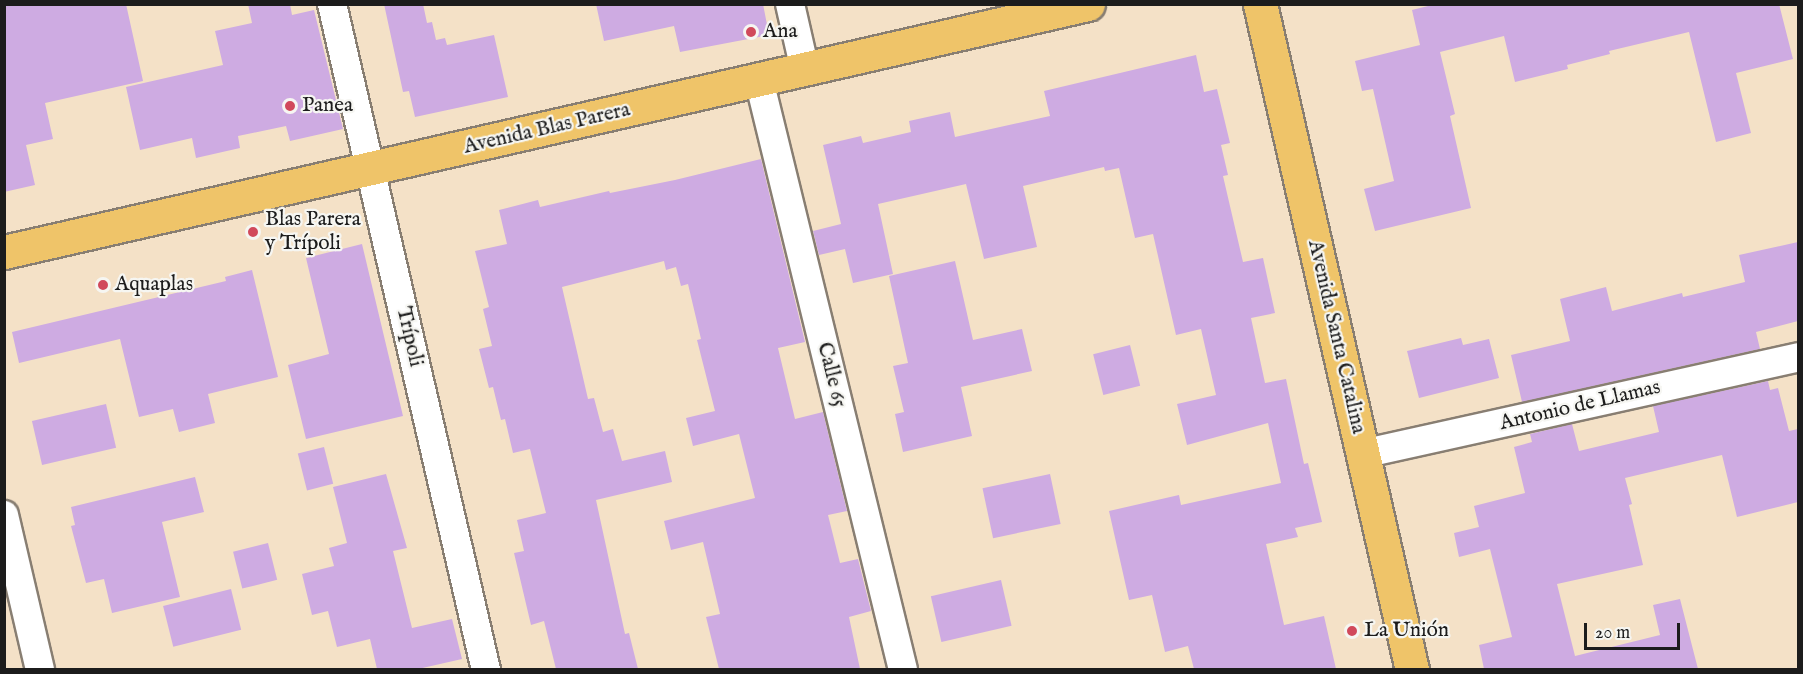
<!DOCTYPE html>
<html>
<head>
<meta charset="utf-8">
<style>
	body { margin:0 }
	#map { position:relative; width:1803px; height:674px; overflow:hidden; background:#f4e1c7; font-family:"IM FELL English",serif }
	div>[style] { position:absolute }
	[style*='--x'] { left:calc(var(--x)*1px); top:calc(var(--y)*1px); width:calc(var(--w)*1px); rotate:calc(var(--a)*1deg) }
	.building>* { inset:0; background:#ceabe2; transform-origin:0 0 }
	.roads { filter:drop-shadow(2px 0 #887e72) drop-shadow(-2px 0 #887e72) drop-shadow(0 2px #887e72) drop-shadow(0 -2px #887e72) }
	.street>* { height:28px; margin:-14px; padding:0 14px; transform-origin:14px; border-radius:14px; background:#fff }
	.primary>* { height:33px; margin:-16.5px; padding:0 16.5px; transform-origin:16.5px; border-radius:16.5px; background:#efc469 }
	.dots>* { width:16px; height:16px; translate:-50% -50%; box-sizing:border-box; border:3px solid #f6f6f2; border-radius:50% }
	span { translate:-50% -50%; white-space:nowrap; text-align:center; line-height:1.15; -webkit-text-stroke:4.5px #f6f6f2; paint-order:stroke }
	.poi-label { font-size:21px; color:#1c1c1c }
	.left { translate:0 -50%; text-align:left }
	.street-label { font-size:21px; color:#1c1c1c }
	.frame { position:absolute; inset:0; border:6px solid #1c1c1c; pointer-events:none }
	.scale { position:absolute; left:1584px; top:623px; width:96px; height:27px; box-sizing:border-box; border:3px solid #1c1c1c; border-top:0; padding-left:8px; font-size:18px; line-height:21px; white-space:nowrap; color:#1c1c1c; -webkit-text-stroke:4px #f6f6f2; paint-order:stroke }
</style>
</head>
<body>
<div id="map">
	<div class="building">
		<div style="clip-path:polygon(4px 4px,126px 4px,143px 81px,45px 103px,53px 139px,26px 145px,35px 185px,4px 192px)"></div>
		<div style="clip-path:polygon(248px 4px,290px 4px,292px 15px,314px 10px,343px 129px,290px 141px,286px 126px,238px 136px,240px 148px,196px 158px,192px 138px,140px 150px,126px 87px,223px 65px,215px 31px,252px 23px)"></div>
		<div style="clip-path:polygon(384px 4px,423px 4px,427px 23px,432px 22px,436px 40px,445px 38px,447px 45px,494px 35px,508px 97px,415px 117px,409px 91px,403px 92px)"></div>
		<div style="clip-path:polygon(596px 4px,763px 4px,769px 35px,680px 52px,674px 26px,604px 41px)"></div>
		<div style="clip-path:polygon(1436px 4px,1779px 4px,1793px 59px,1736px 73px,1751px 133px,1716px 142px,1689px 32px,1609px 51px,1610px 54px,1567px 65px,1568px 69px,1515px 82px,1504px 36px,1440px 52px,1455px 114px,1450px 116px,1471px 208px,1375px 231px,1364px 189px,1394px 181px,1373px 89px,1362px 91px,1355px 61px,1420px 45px,1412px 10px)"></div>
		<div style="clip-path:polygon(1196px 55px,1204px 92px,1217px 89px,1230px 143px,1221px 145px,1228px 175px,1223px 176px,1243px 262px,1263px 258px,1275px 313px,1251px 318px,1265px 383px,1286px 379px,1304px 464px,1308px 463px,1322px 522px,1295px 528px,1298px 537px,1266px 544px,1284px 625px,1324px 616px,1336px 669px,1194px 669px,1188px 646px,1165px 652px,1152px 595px,1129px 600px,1109px 511px,1179px 495px,1181px 505px,1281px 483px,1268px 423px,1187px 445px,1177px 404px,1216px 395px,1201px 329px,1176px 335px,1153px 234px,1135px 238px,1119px 168px,1105px 171px,1104px 167px,1023px 186px,1037px 247px,984px 259px,966px 184px,878px 204px,893px 274px,853px 283px,845px 249px,819px 255px,813px 231px,841px 224px,823px 145px,861px 136px,863px 143px,911px 132px,909px 121px,950px 112px,955px 137px,1050px 116px,1044px 91px)"></div>
		<div style="clip-path:polygon(761px 159px,805px 342px,778px 348px,795px 419px,823px 412px,847px 511px,828px 515px,840px 563px,858px 559px,871px 611px,849px 617px,860px 669px,719px 669px,706px 617px,720px 614px,703px 542px,671px 550px,664px 521px,755px 498px,739px 434px,693px 446px,686px 418px,715px 411px,697px 340px,701px 339px,688px 284px,681px 286px,676px 267px,666px 270px,664px 261px,562px 287px,588px 399px,594px 398px,603px 432px,613px 429px,622px 461px,665px 451px,672px 482px,596px 500px,625px 634px,629px 633px,638px 669px,556px 669px,544px 621px,531px 625px,514px 553px,524px 551px,517px 520px,546px 513px,530px 449px,513px 453px,505px 419px,501px 420px,493px 387px,489px 388px,479px 349px,492px 346px,483px 309px,489px 307px,475px 251px,507px 244px,499px 210px,538px 200px,540px 207px,609px 191px,610px 193px,675px 180px)"></div>
		<div style="clip-path:polygon(1798px 242px,1798px 321px,1756px 332px,1760px 349px,1522px 402px,1511px 355px,1570px 341px,1560px 299px,1606px 287px,1612px 311px,1682px 293px,1683px 297px,1745px 282px,1739px 255px)"></div>
		<div style="clip-path:polygon(362px 244px,403px 416px,306px 439px,288px 365px,329px 354px,306px 258px)"></div>
		<div style="clip-path:polygon(955px 261px,973px 340px,1022px 329px,1032px 371px,961px 387px,972px 436px,903px 452px,895px 414px,904px 412px,893px 366px,908px 363px,889px 276px)"></div>
		<div style="clip-path:polygon(252px 270px,278px 377px,208px 394px,215px 423px,179px 432px,173px 409px,139px 417px,120px 339px,19px 363px,12px 332px,226px 281px,225px 277px)"></div>
		<div style="clip-path:polygon(1461px 338px,1463px 345px,1489px 339px,1499px 378px,1419px 398px,1407px 351px)"></div>
		<div style="left:1130px;top:345px;width:42px;height:38px;rotate:76deg"></div>
		<div style="clip-path:polygon(1768px 381px,1770px 390px,1778px 388px,1789px 431px,1798px 429px,1798px 502px,1737px 517px,1722px 455px,1625px 478px,1632px 504px,1629px 505px,1643px 565px,1557px 584px,1575px 656px,1660px 635px,1653px 605px,1680px 599px,1698px 669px,1484px 669px,1479px 645px,1512px 637px,1490px 549px,1459px 557px,1454px 533px,1479px 527px,1474px 506px,1525px 493px,1514px 447px,1532px 442px,1530px 434px,1572px 424px,1579px 451px,1659px 432px,1653px 406px)"></div>
		<div style="left:106px;top:404px;width:45px;height:76px;rotate:77deg"></div>
		<div style="left:324px;top:447px;width:38px;height:27px;rotate:76deg"></div>
		<div style="clip-path:polygon(386px 474px,407px 548px,393px 551px,412px 628px,452px 619px,462px 659px,418px 669px,377px 669px,370px 639px,337px 647px,328px 611px,312px 615px,302px 574px,334px 566px,329px 548px,347px 543px,333px 487px)"></div>
		<div style="left:1050px;top:474px;width:51px;height:69px;rotate:78deg"></div>
		<div style="clip-path:polygon(195px 477px,204px 512px,162px 522px,180px 597px,112px 613px,104px 579px,86px 583px,71px 526px,75px 525px,71px 507px)"></div>
		<div style="left:268px;top:543px;width:38px;height:36px;rotate:76deg"></div>
		<div style="left:1001px;top:580px;width:47px;height:72px;rotate:77deg"></div>
		<div style="left:231px;top:589px;width:42px;height:70px;rotate:76deg"></div>
	</div>
	<div class="roads">
		<div class="street">
			<div style="--x:332;--y:4;--w:684;--a:76.98"></div>
			<div style="--x:790;--y:4;--w:68;--a:77.2"></div>
			<div style="--x:759;--y:80;--w:607;--a:76.28"></div>
			<div style="--x:1362;--y:454;--w:447;--a:-12.5"></div>
			<div style="--x:4;--y:515;--w:159;--a:76.9"></div>
		</div>
		<div class="primary">
			<div style="--x:1260;--y:4;--w:683;--a:77.14"></div>
			<div style="--x:4;--y:252;--w:1112;--a:-12.89"></div>
		</div>
	</div>
	<div class="dots">
		<div style="left:751px;top:32px;background:#d1495b"></div>
		<div style="left:290px;top:106px;background:#d1495b"></div>
		<div style="left:253px;top:232px;background:#d1495b"></div>
		<div style="left:103px;top:285px;background:#d1495b"></div>
		<div style="left:1352px;top:631px;background:#d1495b"></div>
	</div>
	<div class="poi-label">
		<span class="left" style="left:763px;top:32px">Ana</span>
		<span class="left" style="left:302px;top:106px">Panea</span>
		<span class="left" style="left:265px;top:232px">Blas Parera<br>y Trípoli</span>
		<span class="left" style="left:115px;top:285px">Aquaplas</span>
		<span class="left" style="left:1364px;top:631px">La Unión</span>
	</div>
	<div class="street-label">
		<span style="left:547px;top:129px;rotate:-13deg">Avenida Blas Parera</span>
		<span style="left:409px;top:337px;rotate:77deg">Trípoli</span>
		<span style="left:1336px;top:337px;rotate:77deg">Avenida Santa Catalina</span>
		<span style="left:831px;top:375px;rotate:76deg">Calle 65</span>
		<span style="left:1580px;top:406px;rotate:-13deg">Antonio de Llamas</span>
	</div>
	<div class="frame"></div>
	<div class="scale">20 m</div>
</div>
</body>
</html>
